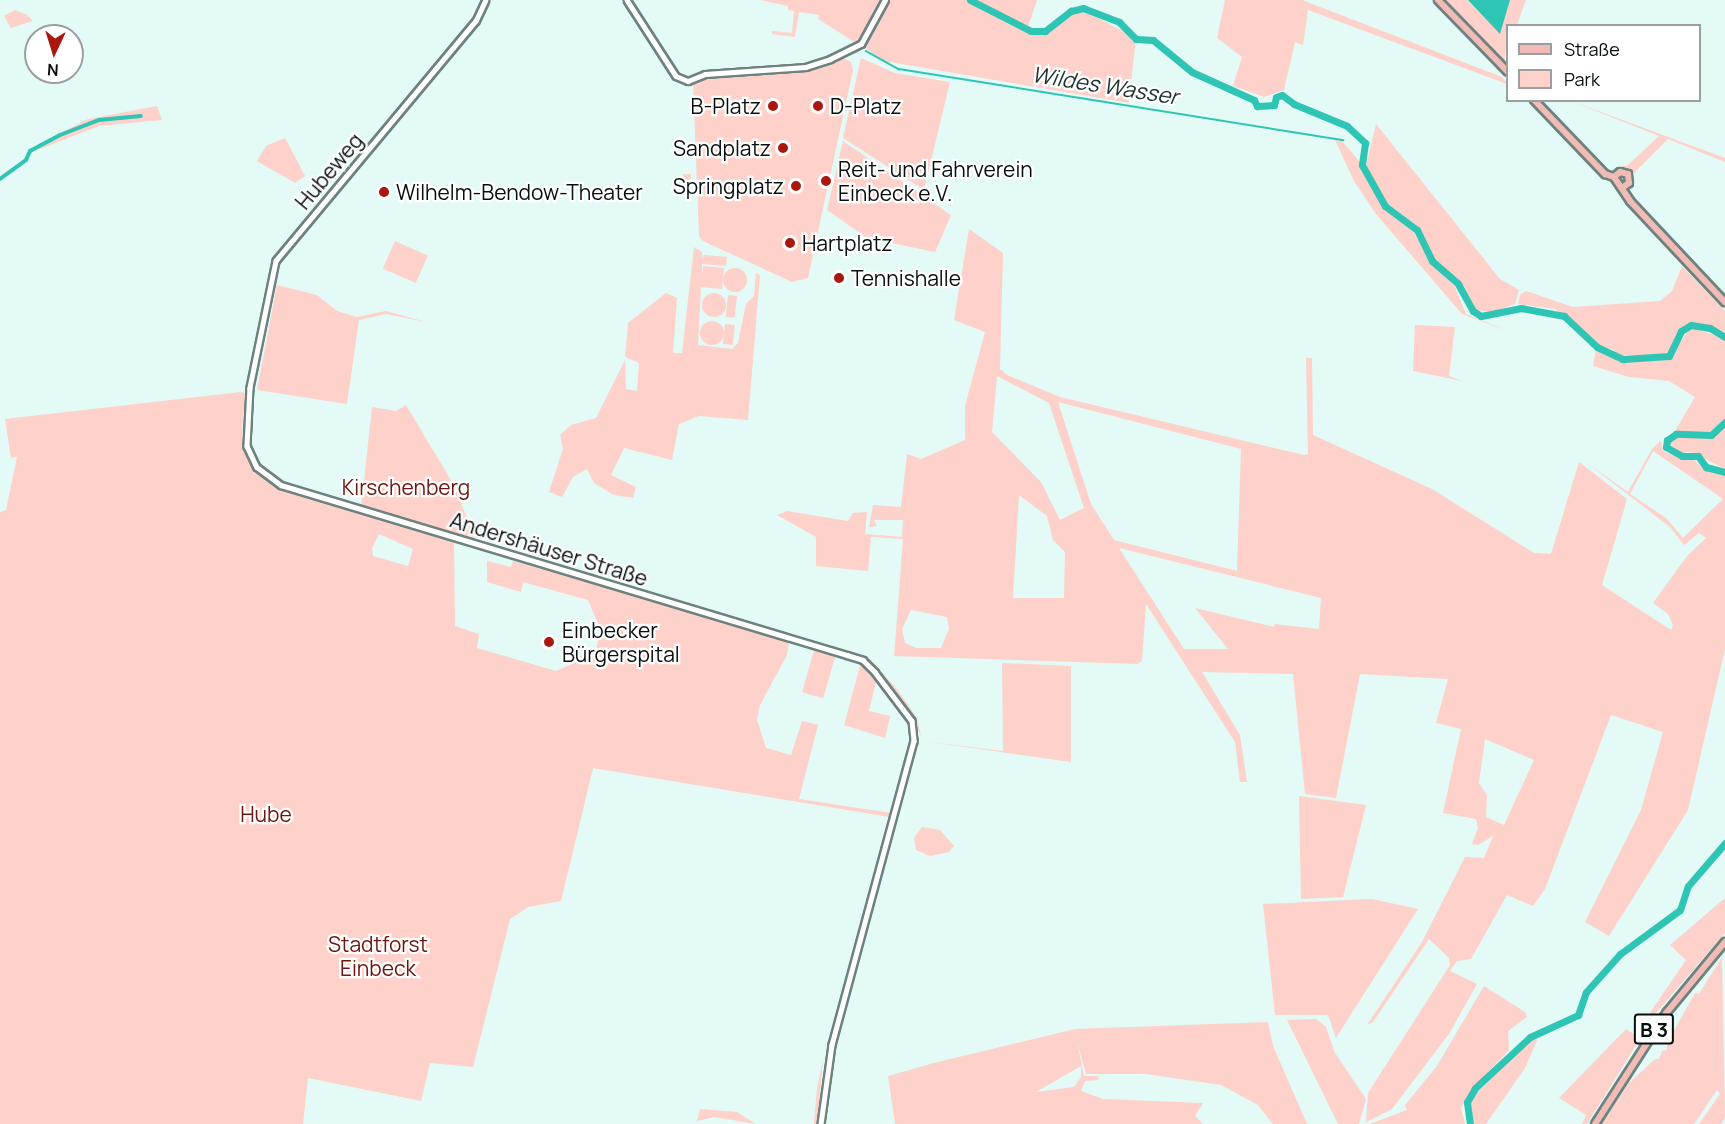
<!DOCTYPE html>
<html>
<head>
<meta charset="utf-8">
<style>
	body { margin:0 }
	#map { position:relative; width:1725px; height:1124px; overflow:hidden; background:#e3faf6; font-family:Manrope,sans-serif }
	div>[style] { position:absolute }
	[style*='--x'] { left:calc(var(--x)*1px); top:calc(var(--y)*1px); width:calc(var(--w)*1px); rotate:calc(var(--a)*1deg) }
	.green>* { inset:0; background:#fed1ca; transform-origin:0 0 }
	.round { border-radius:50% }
	.water>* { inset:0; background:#2ec5b5 }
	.stream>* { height:1.5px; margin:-0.75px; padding:0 0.75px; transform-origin:0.75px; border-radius:0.75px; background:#2ec5b5 }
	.canal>* { height:4px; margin:-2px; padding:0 2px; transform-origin:2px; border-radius:2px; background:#2ec5b5 }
	.river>* { height:7px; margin:-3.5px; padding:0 3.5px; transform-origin:3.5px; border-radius:3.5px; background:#2ec5b5 }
	.roads { filter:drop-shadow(2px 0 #6d827e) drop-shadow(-2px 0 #6d827e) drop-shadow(0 2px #6d827e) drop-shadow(0 -2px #6d827e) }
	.minor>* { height:4.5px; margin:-2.25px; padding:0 2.25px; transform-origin:2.25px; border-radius:2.25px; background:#fff }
	.major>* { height:6px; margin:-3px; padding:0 3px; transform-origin:3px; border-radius:3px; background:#f1bcb5 }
	.dots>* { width:16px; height:16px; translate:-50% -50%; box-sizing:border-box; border:3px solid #fff; border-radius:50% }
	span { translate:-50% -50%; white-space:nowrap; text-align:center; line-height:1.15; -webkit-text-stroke:4.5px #fff; paint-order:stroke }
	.shield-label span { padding:2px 4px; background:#fff; border:2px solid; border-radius:4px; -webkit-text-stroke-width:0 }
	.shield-label { font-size:20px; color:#070f0e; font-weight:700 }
	.poi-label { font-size:21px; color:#070f0e }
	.right { translate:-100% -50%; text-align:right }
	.left { translate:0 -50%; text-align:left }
	.street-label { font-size:21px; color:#070f0e }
	.park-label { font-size:21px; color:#6d160f }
	.water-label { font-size:22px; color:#1d3431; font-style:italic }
	.legend { position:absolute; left:1506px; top:24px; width:195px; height:78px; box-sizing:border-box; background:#fff; border:2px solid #9c9f9f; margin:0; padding:8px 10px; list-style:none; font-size:18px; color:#070f0e }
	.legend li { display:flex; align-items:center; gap:12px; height:30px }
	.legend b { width:30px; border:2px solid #9c9f9f }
	.north { position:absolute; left:24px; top:24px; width:60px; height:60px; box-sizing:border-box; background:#fff; border:2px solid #9c9f9f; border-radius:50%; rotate:184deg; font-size:16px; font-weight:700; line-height:24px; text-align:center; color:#070f0e }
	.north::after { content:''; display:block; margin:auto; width:21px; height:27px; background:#a9170f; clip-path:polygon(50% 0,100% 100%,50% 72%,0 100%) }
</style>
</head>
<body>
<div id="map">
	<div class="green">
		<div style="clip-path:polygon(760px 0,883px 0,856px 43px,818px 19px,819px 15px,799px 12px,795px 37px,772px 34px,772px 31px,792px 33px,794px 11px,788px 10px,788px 6px)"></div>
		<div style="clip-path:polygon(887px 0,967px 0,1031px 32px,1045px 32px,1072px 12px,1083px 10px,1136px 38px,1129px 103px,884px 61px,862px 46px)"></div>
		<div style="clip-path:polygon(974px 0,1037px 0,1028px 27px)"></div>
		<div style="clip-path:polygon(1225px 0,1302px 0,1502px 77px,1507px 84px,1308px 10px,1303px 45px,1295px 42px,1284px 90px,1264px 97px,1233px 86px,1242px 57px,1217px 38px)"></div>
		<div style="clip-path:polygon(1442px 0,1468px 0,1500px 33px,1510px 0,1526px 0,1517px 25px,1508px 26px,1504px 64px)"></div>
		<div style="clip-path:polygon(15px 10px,27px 15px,33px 21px,11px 28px,4px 16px)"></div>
		<div style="clip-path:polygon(841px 57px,851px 62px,853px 70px,808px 278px,792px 282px,703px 241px,699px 236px,693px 83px,709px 76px,806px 70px)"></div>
		<div style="clip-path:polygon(861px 58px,895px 73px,950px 82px,924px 190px,843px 138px)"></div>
		<div style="clip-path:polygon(1571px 101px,1725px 158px,1725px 162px,1668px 139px,1632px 175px,1622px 166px,1627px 166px,1659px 136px)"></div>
		<div style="clip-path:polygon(157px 106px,162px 120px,99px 126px,40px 149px,37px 145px,88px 119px)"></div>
		<div style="clip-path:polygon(1376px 124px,1500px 279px,1519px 290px,1515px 304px,1493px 312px,1474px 310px,1460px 283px,1436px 262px,1416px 225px,1383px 200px,1366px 166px)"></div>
		<div style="clip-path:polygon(285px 138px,305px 176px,295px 183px,257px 161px,266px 146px)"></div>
		<div style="clip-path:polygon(1335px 140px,1342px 141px,1359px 161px,1386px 210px,1413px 232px,1437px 270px,1454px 285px,1466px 314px,1508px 331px,1462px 314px,1376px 214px,1354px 181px)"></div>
		<div style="clip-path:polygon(843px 141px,951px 215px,935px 252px,867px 238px,827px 210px)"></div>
		<div style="left:683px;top:174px;width:8px;height:17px"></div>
		<div style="clip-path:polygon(evenodd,969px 229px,1003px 253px,1000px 369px,1007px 375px,1060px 397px,1304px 455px,1308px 454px,1306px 358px,1312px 358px,1313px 435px,1432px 489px,1534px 553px,1551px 554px,1579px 462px,1627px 499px,1602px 585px,1671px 630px,1673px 625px,1668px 614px,1653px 603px,1687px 556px,1706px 538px,1699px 533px,1684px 545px,1670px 527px,1587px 463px,1628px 492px,1652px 449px,1661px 440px,1663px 451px,1682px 459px,1691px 457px,1704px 469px,1725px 475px,1725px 649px,1688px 810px,1609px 936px,1585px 922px,1641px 810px,1663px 732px,1611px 715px,1545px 889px,1533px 906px,1507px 895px,1471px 959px,1457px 961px,1450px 971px,1477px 984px,1449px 1034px,1392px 1109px,1366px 1122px,1368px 1093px,1450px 965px,1449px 958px,1429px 939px,1373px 1022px,1367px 1025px,1422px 942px,1465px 857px,1484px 858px,1493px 836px,1478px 845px,1472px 844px,1478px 828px,1476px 819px,1443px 813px,1461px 729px,1436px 723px,1448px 679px,1360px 674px,1336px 798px,1305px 794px,1293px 674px,1202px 672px,1240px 735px,1247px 782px,1240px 782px,1235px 742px,1146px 604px,1142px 661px,1137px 664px,894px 656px,903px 539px,871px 537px,868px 571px,816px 566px,816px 537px,777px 515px,787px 511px,848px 521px,853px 513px,867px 512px,865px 534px,902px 537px,903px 520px,874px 520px,877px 526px,869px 527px,873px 505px,901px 507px,907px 454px,921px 459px,965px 440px,965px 406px,985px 332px,954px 320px,969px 229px,997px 376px,1049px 403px,1084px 508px,1060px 520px,1041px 482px,992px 432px,997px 376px,969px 229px,1058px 402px,1241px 449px,1237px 571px,1114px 540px,1091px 504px,1058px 402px,969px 229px,1653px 451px,1723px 499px,1683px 538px,1666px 518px,1630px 494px,1653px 451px,969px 229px,1019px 495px,1047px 516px,1053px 540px,1065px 552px,1064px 598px,1013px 598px,1019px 495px,969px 229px,1119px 548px,1321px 598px,1319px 629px,1275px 624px,1274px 627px,1195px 608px,1228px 649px,1184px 649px,1119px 548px,969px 229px,911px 610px,947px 617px,949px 629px,941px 648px,916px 648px,905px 643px,902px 629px,911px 610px,969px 229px,1485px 739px,1534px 760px,1504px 825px,1486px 817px,1487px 795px,1479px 783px,1485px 739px)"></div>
		<div style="left:395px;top:241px;width:36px;height:30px;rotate:24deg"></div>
		<div style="clip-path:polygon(694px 247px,702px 252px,702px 259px,704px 255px,727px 257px,726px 266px,702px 264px,702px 275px,703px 266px,724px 268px,722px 289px,701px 287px,698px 345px,732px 349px,738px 343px,746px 304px,754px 296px,756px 273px,760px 275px,748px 420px,699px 416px,679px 424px,672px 460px,624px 448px,611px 475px,636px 487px,633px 498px,614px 495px,594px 483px,587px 469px,573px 477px,562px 497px,549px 492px,563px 449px,560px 435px,571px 425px,596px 418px,625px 360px,626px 389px,637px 391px,639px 363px,625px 357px,628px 323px,666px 293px,677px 298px,673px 353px,682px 353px)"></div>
		<div style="clip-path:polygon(1682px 266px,1725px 311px,1725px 332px,1705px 324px,1686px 325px,1668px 352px,1657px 356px,1617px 355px,1614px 350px,1599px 345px,1555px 309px,1518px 304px,1520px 295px,1526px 291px,1573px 307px,1660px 301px,1672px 291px)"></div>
		<div class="round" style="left:723px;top:268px;width:24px;height:24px"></div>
		<div style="clip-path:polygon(277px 285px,317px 295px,337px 311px,357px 317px,386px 311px,426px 322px,386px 314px,359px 320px,347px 404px,257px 390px)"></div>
		<div class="round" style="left:702px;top:293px;width:24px;height:24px"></div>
		<div style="left:728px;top:295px;width:9px;height:22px;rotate:6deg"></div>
		<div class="round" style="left:700px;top:321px;width:24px;height:24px"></div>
		<div style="left:725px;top:324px;width:10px;height:20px;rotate:6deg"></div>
		<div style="clip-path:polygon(1415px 325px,1455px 327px,1449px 376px,1462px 381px,1413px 371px)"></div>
		<div style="clip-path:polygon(1691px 328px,1725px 338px,1725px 469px,1691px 452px,1682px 453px,1668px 443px,1695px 397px,1669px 381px,1629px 377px,1593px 366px,1596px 349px,1619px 361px,1666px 360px)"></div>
		<div style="clip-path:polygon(evenodd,241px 392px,247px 394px,242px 427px,248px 461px,257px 460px,282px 482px,361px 508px,372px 407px,396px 411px,406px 405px,454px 485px,477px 543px,455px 536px,454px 541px,455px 626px,479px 634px,477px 648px,556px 671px,572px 664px,574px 657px,596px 652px,600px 629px,588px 600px,523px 582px,521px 592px,487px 582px,487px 561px,511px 567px,513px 561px,781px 637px,781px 641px,789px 643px,787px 655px,760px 705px,757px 720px,766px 748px,791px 755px,802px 721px,818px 725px,799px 799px,891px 813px,890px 817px,593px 768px,561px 901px,528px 907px,510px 919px,473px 1067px,430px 1063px,421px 1101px,308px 1078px,303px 1124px,0 1124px,0 512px,6px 510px,17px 457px,11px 458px,5px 419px,241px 392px,379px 534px,413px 549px,408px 566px,373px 556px,372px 548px,379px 534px)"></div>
		<div style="left:815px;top:647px;width:22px;height:47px;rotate:16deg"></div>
		<div style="clip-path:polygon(866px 659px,870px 659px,897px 689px,917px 718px,921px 736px,906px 708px)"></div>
		<div style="clip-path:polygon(861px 662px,877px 678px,869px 711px,890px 716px,885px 738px,844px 725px)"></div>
		<div style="clip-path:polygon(1002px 663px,1071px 666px,1071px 762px,923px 741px,1003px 751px)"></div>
		<div style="clip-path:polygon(1299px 796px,1366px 805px,1343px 897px,1301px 899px)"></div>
		<div style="clip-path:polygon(922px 827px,940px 830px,954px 846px,949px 852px,930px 856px,916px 850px,914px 838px)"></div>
		<div style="clip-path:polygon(1725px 898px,1725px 933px,1656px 1013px,1587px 1124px,1582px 1124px,1586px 1115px,1559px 1098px,1626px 1029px,1635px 1035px,1686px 960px,1670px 945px)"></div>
		<div style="clip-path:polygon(1372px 899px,1418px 909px,1336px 1038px,1328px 1015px,1275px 1015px,1263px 904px)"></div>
		<div style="clip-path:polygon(1722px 957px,1725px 1117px,1721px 1124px,1699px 1124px,1720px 1094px,1717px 1090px,1694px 1124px,1602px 1124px,1628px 1084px,1655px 1059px,1659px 1059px,1662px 1051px,1667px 1050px,1667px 1043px,1695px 993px,1699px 994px)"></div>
		<div style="clip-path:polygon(1484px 986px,1525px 1012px,1527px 1017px,1508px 1031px,1509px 1050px,1472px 1089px,1461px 1108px,1465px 1124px,1370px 1124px,1407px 1110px,1405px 1105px,1437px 1066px)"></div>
		<div style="clip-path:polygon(1316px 1019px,1326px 1027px,1335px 1053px,1366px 1099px,1359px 1124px,1338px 1124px,1287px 1020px)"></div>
		<div style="clip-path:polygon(evenodd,1268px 1022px,1273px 1046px,1307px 1124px,1273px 1124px,1258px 1105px,1221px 1085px,1146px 1074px,1086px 1074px,1077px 1042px,1084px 1076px,1099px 1076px,1098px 1080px,1085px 1081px,1081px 1091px,1103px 1099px,1203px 1103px,1195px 1116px,1203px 1124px,895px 1124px,888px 1076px,934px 1063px,1075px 1029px,1268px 1022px,1081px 1066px,1081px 1077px,1074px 1087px,1036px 1092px,1081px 1066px)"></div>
		<div style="clip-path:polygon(1538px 1038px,1525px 1068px,1486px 1124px,1474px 1124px,1470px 1103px,1477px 1092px,1522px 1046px)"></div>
		<div style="clip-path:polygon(823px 1060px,817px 1124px,814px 1124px,817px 1088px)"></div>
		<div style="clip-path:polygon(700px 1109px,737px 1112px,756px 1124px,714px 1117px,697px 1121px)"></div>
	</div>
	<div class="water">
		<div style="clip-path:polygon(1468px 0,1510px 0,1500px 34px)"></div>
	</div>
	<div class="stream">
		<div style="--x:866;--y:51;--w:38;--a:29"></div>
		<div style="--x:899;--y:69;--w:450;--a:9.1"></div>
	</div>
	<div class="canal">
		<div style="--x:0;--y:179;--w:32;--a:-36"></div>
		<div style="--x:26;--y:160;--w:10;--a:-66"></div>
		<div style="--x:30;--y:151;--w:34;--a:-28"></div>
		<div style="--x:60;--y:135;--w:42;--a:-21"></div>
		<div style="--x:99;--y:120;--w:42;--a:-5.4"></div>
	</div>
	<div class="river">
		<div style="--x:970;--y:0;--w:68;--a:26.9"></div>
		<div style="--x:1031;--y:31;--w:14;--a:0"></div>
		<div style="--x:1045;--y:31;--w:33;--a:-38"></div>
		<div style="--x:1071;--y:11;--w:12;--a:-14"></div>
		<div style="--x:1083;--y:8;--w:39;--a:21"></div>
		<div style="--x:1119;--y:22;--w:24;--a:45"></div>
		<div style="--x:1136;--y:39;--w:17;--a:3"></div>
		<div style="--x:1153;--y:40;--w:50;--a:39.4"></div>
		<div style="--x:1192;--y:72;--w:68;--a:24.3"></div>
		<div style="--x:1254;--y:100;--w:7;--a:63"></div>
		<div style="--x:1257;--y:106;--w:17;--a:-3"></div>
		<div style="--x:1274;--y:105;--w:8;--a:-76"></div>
		<div style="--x:1276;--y:97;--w:6;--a:-18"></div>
		<div style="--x:1282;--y:95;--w:15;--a:37"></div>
		<div style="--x:1294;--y:104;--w:57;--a:22.5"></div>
		<div style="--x:1347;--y:126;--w:25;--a:43"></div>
		<div style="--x:1365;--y:143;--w:22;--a:98"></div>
		<div style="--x:1362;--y:165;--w:47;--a:60.7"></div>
		<div style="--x:1385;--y:206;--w:40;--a:37"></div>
		<div style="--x:1417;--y:230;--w:34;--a:64"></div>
		<div style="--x:1432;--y:261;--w:35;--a:41"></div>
		<div style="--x:1458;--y:284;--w:31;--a:61"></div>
		<div style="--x:1473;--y:311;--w:9;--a:32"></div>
		<div style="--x:1481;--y:316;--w:41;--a:-11.3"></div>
		<div style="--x:1521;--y:308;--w:44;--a:10.5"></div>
		<div style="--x:1564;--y:316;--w:45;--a:43.2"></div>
		<div style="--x:1597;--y:347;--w:29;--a:25"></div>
		<div style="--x:1623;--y:359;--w:46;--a:-3.7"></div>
		<div style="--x:1669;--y:356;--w:28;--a:-64"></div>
		<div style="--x:1681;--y:331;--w:12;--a:-31"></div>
		<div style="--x:1691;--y:325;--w:19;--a:9"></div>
		<div style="--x:1710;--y:328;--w:17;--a:31"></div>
		<div style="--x:1725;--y:422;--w:19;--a:137"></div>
		<div style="--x:1711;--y:435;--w:35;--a:-178"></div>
		<div style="--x:1676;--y:434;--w:11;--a:146"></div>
		<div style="--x:1667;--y:440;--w:7;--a:98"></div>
		<div style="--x:1666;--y:447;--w:18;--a:29"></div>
		<div style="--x:1682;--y:456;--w:16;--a:0"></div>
		<div style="--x:1698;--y:456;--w:14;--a:54"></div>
		<div style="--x:1706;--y:467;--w:20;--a:15"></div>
		<div style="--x:1470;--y:1124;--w:22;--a:-98"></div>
		<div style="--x:1467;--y:1102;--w:16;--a:-60"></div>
		<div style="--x:1475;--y:1088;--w:75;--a:-42.8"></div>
		<div style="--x:1530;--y:1037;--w:53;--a:-24.6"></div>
		<div style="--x:1578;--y:1015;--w:24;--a:-71"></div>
		<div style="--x:1586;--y:992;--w:51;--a:-48.2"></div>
		<div style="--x:1620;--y:954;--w:74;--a:-36.3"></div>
		<div style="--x:1680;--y:910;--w:25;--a:-72"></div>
		<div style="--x:1688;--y:886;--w:57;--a:-49.3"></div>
	</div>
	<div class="roads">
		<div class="minor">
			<div style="--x:486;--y:0;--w:23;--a:115"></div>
			<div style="--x:476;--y:21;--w:312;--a:129.8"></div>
			<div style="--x:276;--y:261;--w:130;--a:101.6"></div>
			<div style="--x:250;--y:388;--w:58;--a:93"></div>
			<div style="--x:247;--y:446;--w:23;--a:65"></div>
			<div style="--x:257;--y:467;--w:30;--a:37"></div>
			<div style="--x:281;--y:485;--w:591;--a:16.72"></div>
			<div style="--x:847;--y:655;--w:17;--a:17"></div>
			<div style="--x:863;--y:660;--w:17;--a:45"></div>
			<div style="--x:875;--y:672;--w:61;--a:52.9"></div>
			<div style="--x:912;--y:721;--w:20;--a:84"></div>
			<div style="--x:914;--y:741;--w:315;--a:105.1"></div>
			<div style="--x:832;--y:1045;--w:80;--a:97.9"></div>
			<div style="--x:627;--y:0;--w:90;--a:57.2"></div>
			<div style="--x:676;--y:76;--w:13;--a:23"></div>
			<div style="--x:688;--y:81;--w:18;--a:-22"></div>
			<div style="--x:705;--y:74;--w:101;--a:-4"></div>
			<div style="--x:806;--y:67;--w:25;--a:-18"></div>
			<div style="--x:830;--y:59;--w:34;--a:-26"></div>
			<div style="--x:861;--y:44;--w:50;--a:-61.4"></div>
		</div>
		<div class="major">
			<div style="--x:1438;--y:0;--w:100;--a:45.8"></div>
			<div style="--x:1534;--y:100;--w:103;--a:46.2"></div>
			<div style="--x:1605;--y:174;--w:9;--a:18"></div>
			<div style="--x:1614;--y:177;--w:29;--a:56"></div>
			<div style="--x:1630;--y:201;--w:139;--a:46.8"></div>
			<div style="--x:1614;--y:177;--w:8;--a:-40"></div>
			<div style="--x:1620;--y:172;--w:8;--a:14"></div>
			<div style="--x:1628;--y:174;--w:9;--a:84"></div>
			<div style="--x:1629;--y:183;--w:7;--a:146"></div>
			<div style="--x:1595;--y:1124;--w:133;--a:-57.3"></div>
			<div style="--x:1667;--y:1012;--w:91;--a:-50.4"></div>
		</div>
	</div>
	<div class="dots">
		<div style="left:773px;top:106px;background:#a9170f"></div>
		<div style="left:818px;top:106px;background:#a9170f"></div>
		<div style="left:783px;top:148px;background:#a9170f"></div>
		<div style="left:826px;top:181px;background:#a9170f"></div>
		<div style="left:796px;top:186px;background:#a9170f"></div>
		<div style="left:384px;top:192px;background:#a9170f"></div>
		<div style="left:790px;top:243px;background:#a9170f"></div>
		<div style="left:839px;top:278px;background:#a9170f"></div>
		<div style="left:549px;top:642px;background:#a9170f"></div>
	</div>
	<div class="shield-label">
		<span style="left:1654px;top:1029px">B 3</span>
	</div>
	<div class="poi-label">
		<span class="right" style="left:761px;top:106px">B-Platz</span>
		<span class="left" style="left:830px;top:106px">D-Platz</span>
		<span class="right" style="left:771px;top:148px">Sandplatz</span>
		<span class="left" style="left:838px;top:181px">Reit- und Fahrverein<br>Einbeck e.V.</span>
		<span class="right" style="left:784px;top:186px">Springplatz</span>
		<span class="left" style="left:396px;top:192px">Wilhelm-Bendow-Theater</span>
		<span class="left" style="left:802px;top:243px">Hartplatz</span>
		<span class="left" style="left:851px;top:278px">Tennishalle</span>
		<span class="left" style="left:562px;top:642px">Einbecker<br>Bürgerspital</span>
	</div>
	<div class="street-label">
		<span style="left:329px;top:171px;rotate:-50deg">Hubeweg</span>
		<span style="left:549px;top:549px;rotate:17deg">Andershäuser Straße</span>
	</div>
	<div class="park-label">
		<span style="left:406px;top:487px">Kirschenberg</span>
		<span style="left:266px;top:814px">Hube</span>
		<span style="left:378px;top:956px">Stadtforst<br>Einbeck</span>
	</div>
	<div class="water-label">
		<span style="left:1105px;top:86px;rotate:9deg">Wildes Wasser</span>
	</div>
	<ul class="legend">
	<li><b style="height:8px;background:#f1bcb5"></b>Straße</li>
	<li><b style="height:16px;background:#fed1ca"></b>Park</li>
	</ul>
	<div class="north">N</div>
</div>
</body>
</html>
